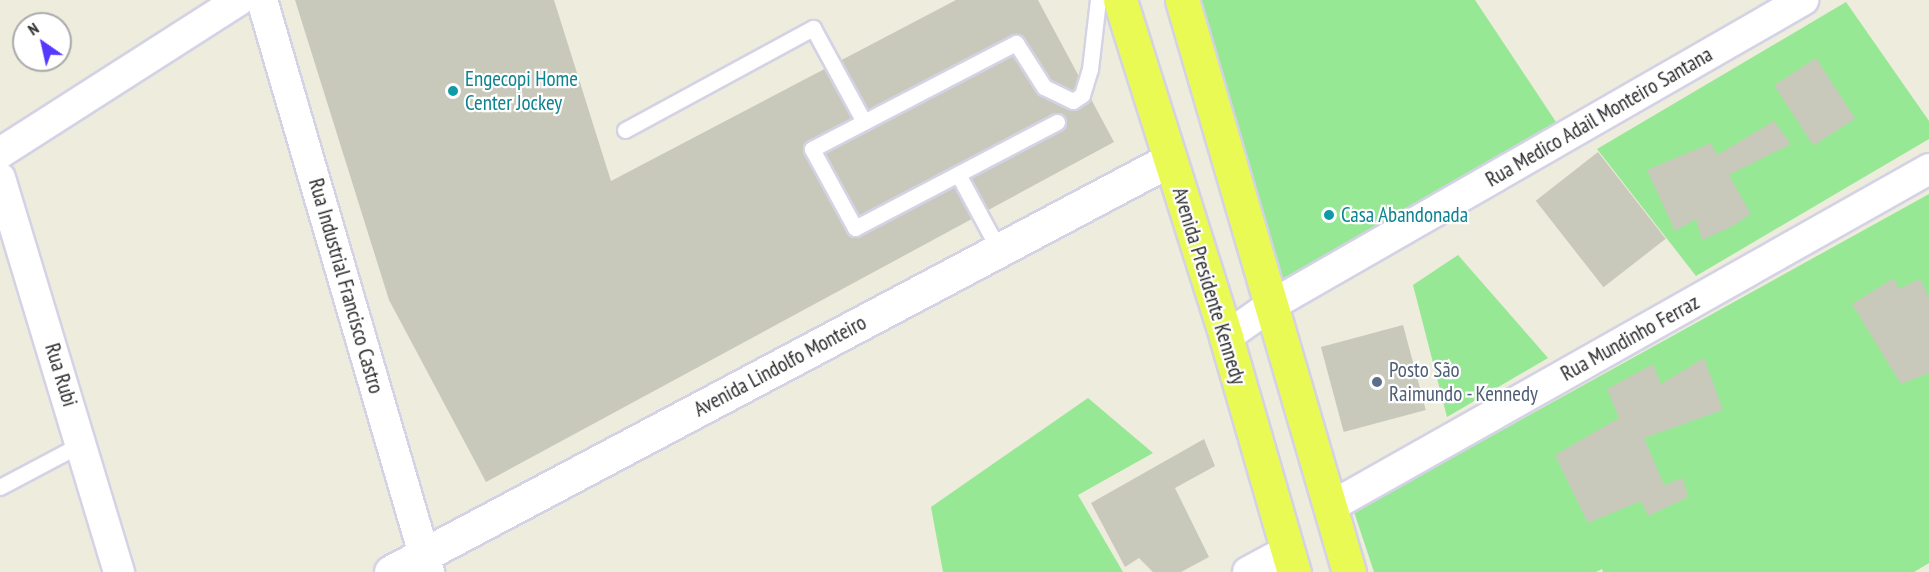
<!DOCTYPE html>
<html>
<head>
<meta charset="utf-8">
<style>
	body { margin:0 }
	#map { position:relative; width:1929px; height:572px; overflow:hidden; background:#eeecdd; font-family:"PT Sans Narrow",sans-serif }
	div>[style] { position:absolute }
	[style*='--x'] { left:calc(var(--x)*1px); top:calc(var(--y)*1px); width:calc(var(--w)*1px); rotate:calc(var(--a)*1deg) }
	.green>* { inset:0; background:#96e895 }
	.building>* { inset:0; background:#c9c9bb; transform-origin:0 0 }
	.roads { filter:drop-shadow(2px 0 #d4d2e5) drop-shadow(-2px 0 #d4d2e5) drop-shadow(0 2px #d4d2e5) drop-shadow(0 -2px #d4d2e5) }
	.lane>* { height:15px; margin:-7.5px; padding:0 7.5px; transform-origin:7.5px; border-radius:7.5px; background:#fff }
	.street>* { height:30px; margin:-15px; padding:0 15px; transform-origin:15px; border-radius:15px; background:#fff }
	.secondary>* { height:33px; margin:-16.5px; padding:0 16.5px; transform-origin:16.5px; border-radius:16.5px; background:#fff }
	.primary>* { height:33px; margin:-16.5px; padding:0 16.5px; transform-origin:16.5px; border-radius:16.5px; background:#eafa55 }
	.dots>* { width:16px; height:16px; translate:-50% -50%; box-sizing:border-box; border:3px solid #fff; border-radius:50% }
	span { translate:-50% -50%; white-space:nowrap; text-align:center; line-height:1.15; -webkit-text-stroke:4.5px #fff; paint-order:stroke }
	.culture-label { font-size:21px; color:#0d838f }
	.left { translate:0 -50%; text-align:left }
	.street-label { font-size:21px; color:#2b2b2b }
	.service-label { font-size:21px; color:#4e5e75 }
	.north { position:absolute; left:12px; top:12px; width:60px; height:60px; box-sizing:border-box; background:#fff; border:2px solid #aaa; border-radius:50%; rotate:326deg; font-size:16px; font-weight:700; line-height:24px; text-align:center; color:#2b2b2b }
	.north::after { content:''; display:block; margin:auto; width:21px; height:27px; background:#5639ff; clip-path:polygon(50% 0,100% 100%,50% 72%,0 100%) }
</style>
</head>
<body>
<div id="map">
	<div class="green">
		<div style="clip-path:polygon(1182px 0,1475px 0,1558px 125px,1270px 306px)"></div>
		<div style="clip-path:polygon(1846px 2px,1929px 121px,1929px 139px,1696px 276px,1597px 149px)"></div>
		<div style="clip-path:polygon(1929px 194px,1929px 563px,1914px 572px,1603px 572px,1602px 569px,1596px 572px,1374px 572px,1354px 512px)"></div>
		<div style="clip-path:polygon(1458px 255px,1548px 358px,1447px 417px,1413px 285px)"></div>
		<div style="clip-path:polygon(1088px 398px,1153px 453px,1078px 495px,1123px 572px,943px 572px,931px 507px)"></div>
	</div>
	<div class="building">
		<div style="clip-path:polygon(295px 0,554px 0,611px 181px,956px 0,1038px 0,1114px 142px,486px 482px,389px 300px)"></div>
		<div style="left:1816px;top:58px;width:72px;height:50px;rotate:57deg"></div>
		<div style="clip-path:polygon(1774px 121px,1791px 144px,1729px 175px,1751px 214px,1731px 227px,1702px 240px,1696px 219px,1675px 231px,1647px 170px,1711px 143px,1717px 155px)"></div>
		<div style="left:1598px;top:152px;width:110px;height:79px;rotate:52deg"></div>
		<div style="clip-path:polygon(1894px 278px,1899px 289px,1920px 279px,1929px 297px,1929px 373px,1901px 384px,1852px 304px)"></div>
		<div style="left:1403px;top:325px;width:88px;height:85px;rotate:75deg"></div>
		<div style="clip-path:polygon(1704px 358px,1723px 410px,1644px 438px,1664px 485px,1683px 478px,1688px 497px,1648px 516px,1641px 501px,1588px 523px,1555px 455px,1619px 418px,1607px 389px,1653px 364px,1661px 384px)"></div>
		<div style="clip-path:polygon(1204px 439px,1215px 466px,1175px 488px,1209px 557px,1181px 572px,1153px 572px,1139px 558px,1125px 567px,1091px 503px)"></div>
	</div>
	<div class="roads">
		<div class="lane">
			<div style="--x:1057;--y:122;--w:228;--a:152.3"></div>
			<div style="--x:855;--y:228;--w:90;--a:-118.6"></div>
			<div style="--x:812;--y:149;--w:230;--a:-27.5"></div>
			<div style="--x:1016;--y:43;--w:52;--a:57.5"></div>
			<div style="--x:1044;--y:87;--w:32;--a:26"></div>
			<div style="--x:1073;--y:101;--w:11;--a:-34"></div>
			<div style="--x:1082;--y:95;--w:27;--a:-73"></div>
			<div style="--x:1090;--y:69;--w:69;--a:-83.4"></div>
			<div style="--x:625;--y:130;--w:214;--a:-28.5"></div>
			<div style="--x:813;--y:28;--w:107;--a:61.5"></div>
			<div style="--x:958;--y:174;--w:86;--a:61.7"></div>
			<div style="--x:0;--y:487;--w:92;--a:-28"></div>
		</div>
		<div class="street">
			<div style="--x:262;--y:0;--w:596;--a:73.72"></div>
			<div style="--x:0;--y:153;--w:284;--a:-32.6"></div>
			<div style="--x:0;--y:178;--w:412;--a:73.2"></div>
			<div style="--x:1226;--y:337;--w:54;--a:-35.2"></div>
			<div style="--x:1270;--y:306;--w:615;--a:-29.86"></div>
			<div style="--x:1330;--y:507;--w:688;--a:-29.43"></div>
			<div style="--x:1248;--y:572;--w:44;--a:-28.3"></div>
		</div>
		<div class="secondary">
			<div style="--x:391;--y:572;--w:880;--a:-27.9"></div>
		</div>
		<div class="primary">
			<div style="--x:1120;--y:0;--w:353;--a:72.5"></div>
			<div style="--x:1226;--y:337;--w:245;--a:73.9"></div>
			<div style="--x:1182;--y:0;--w:596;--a:73.72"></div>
		</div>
	</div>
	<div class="dots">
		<div style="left:453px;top:91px;background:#0f9aa8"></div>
		<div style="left:1329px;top:215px;background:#0f9aa8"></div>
		<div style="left:1377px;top:382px;background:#5c6f8a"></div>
	</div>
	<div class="culture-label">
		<span class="left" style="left:465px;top:91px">Engecopi Home<br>Center Jockey</span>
		<span class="left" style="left:1341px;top:215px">Casa Abandonada</span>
	</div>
	<div class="street-label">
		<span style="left:1599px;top:117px;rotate:-30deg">Rua Medico Adail Monteiro Santana</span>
		<span style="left:346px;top:286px;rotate:74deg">Rua Industrial Francisco Castro</span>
		<span style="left:1209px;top:286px;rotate:73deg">Avenida Presidente Kennedy</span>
		<span style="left:1630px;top:338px;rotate:-29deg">Rua Mundinho Ferraz</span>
		<span style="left:780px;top:366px;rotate:-28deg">Avenida Lindolfo Monteiro</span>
		<span style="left:61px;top:375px;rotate:73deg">Rua Rubi</span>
	</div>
	<div class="service-label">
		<span class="left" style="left:1389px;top:382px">Posto São<br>Raimundo - Kennedy</span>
	</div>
	<div class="north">N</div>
</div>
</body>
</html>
